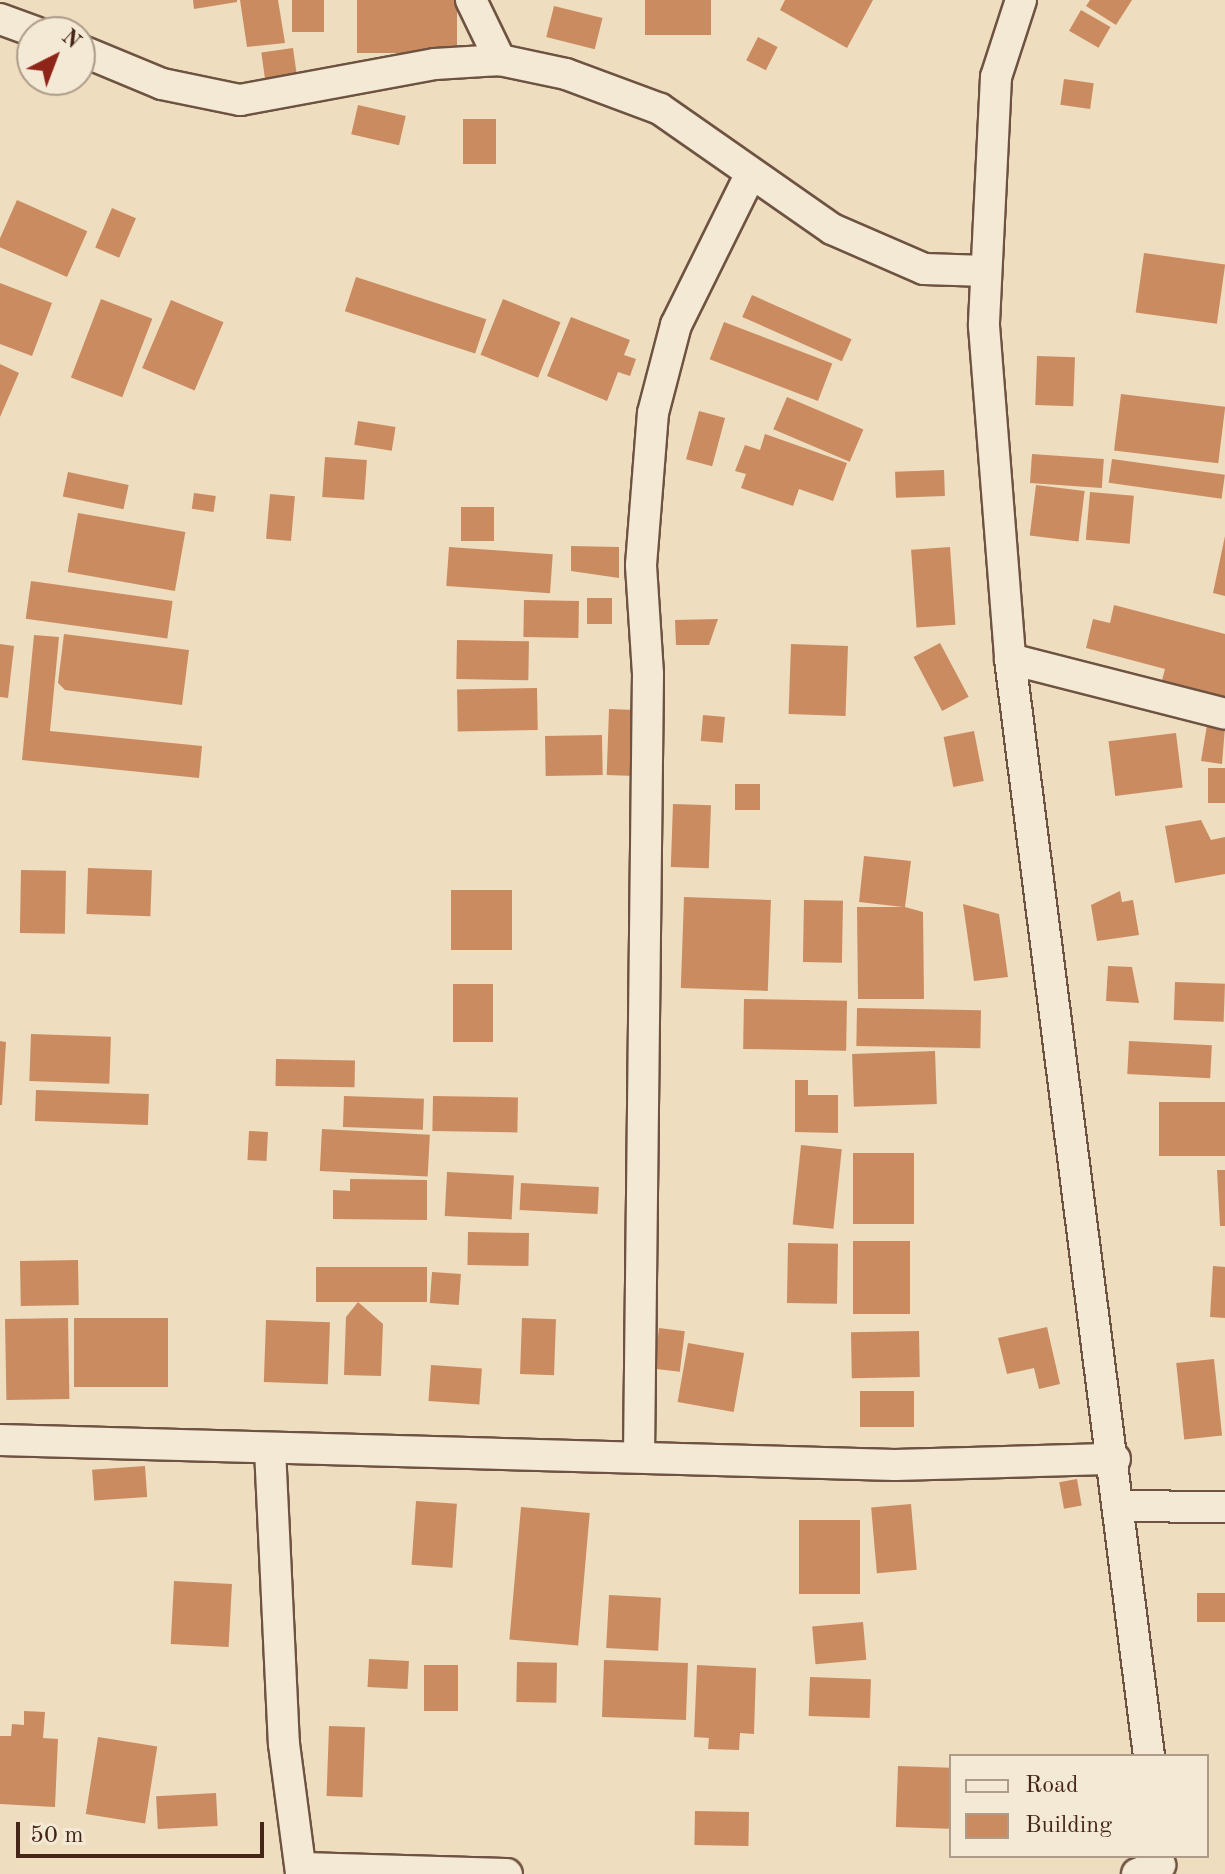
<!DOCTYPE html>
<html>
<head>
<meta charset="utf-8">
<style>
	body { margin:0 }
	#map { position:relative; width:1225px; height:1874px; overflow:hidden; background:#eeddbf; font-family:"Old Standard TT",serif }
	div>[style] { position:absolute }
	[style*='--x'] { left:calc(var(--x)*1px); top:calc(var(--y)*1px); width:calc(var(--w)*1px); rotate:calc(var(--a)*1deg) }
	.building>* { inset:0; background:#cb8b61; transform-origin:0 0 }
	.roads { filter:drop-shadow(2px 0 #6f5342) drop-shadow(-2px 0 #6f5342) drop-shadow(0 2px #6f5342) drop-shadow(0 -2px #6f5342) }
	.minor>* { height:30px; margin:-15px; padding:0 15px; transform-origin:15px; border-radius:15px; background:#f4e9d5 }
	span { translate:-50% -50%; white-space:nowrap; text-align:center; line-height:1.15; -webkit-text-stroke:7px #f4e9d5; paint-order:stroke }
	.legend { position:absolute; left:949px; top:1754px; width:260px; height:104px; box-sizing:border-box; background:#f4e9d5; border:2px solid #ae9b89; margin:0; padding:10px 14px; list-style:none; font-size:24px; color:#452518 }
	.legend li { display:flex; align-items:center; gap:16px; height:40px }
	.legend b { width:40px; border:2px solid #ae9b89 }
	.north { position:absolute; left:16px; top:16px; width:80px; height:80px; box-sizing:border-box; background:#f4e9d5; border:2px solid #ae9b89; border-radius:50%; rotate:42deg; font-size:22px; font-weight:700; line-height:32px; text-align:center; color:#452518 }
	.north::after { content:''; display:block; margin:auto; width:28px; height:36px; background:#8f2418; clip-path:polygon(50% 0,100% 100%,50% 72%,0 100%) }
	.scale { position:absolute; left:16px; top:1822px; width:248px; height:36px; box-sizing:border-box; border:4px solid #452518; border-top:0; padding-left:10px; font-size:24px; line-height:28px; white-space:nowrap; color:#452518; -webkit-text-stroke:6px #f4e9d5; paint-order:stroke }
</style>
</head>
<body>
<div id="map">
	<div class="building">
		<div style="clip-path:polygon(193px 0,237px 0,237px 2px,194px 9px)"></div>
		<div style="clip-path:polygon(240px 0,278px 0,285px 43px,247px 47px)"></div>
		<div style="left:292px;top:0;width:32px;height:32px"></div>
		<div style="left:357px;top:0;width:100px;height:53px"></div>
		<div style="left:645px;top:0;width:66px;height:35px"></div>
		<div style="clip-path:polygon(785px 0,873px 0,847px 48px,780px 10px)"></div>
		<div style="clip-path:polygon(1090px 0,1132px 0,1116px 25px,1086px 6px)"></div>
		<div style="left:554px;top:6px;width:50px;height:32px;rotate:14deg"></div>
		<div style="left:1081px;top:10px;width:34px;height:24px;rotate:30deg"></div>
		<div style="left:758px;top:37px;width:22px;height:26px;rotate:27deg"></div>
		<div style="left:293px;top:48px;width:29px;height:32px;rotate:82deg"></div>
		<div style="left:1064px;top:79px;width:30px;height:26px;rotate:8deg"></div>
		<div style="left:358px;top:105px;width:49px;height:30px;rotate:13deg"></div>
		<div style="left:496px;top:119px;width:45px;height:33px;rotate:90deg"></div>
		<div style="left:17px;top:200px;width:77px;height:50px;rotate:24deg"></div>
		<div style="left:112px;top:208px;width:26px;height:43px;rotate:23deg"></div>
		<div style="left:1144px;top:253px;width:82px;height:60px;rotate:8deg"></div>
		<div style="left:356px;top:277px;width:137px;height:36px;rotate:18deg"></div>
		<div style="clip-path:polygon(0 283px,52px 303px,32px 356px,0 344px)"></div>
		<div style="left:752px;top:295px;width:109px;height:24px;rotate:24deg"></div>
		<div style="left:101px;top:299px;width:55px;height:84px;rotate:21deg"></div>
		<div style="left:503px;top:299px;width:62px;height:60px;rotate:22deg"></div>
		<div style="left:171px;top:300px;width:57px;height:74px;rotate:23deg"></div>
		<div style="clip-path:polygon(571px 317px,630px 340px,624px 355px,636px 359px,630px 376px,618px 372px,607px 401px,547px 376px)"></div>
		<div style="left:724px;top:322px;width:116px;height:40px;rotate:21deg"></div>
		<div style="left:1037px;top:356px;width:38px;height:49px;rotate:2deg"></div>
		<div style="clip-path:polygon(0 364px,19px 373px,0 417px)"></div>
		<div style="left:1121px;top:394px;width:105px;height:57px;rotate:7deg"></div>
		<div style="left:787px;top:397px;width:83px;height:35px;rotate:23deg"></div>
		<div style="left:699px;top:411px;width:27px;height:50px;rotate:15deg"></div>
		<div style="left:358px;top:421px;width:38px;height:24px;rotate:9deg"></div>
		<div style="clip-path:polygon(765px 434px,847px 463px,833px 501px,799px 489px,793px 506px,741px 488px,746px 474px,735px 471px,745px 445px,760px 450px)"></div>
		<div style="left:1032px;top:454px;width:72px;height:29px;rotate:4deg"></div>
		<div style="left:325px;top:457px;width:42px;height:40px;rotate:4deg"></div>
		<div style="left:1112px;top:459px;width:114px;height:24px;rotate:8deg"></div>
		<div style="left:944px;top:470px;width:26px;height:49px;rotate:88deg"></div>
		<div style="left:68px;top:472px;width:62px;height:25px;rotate:12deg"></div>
		<div style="left:1036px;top:485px;width:49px;height:51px;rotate:7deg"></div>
		<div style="left:1090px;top:492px;width:44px;height:48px;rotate:5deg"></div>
		<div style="left:194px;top:493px;width:22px;height:16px;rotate:8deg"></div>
		<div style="left:270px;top:494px;width:25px;height:45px;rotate:5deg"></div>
		<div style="left:461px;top:507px;width:33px;height:34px"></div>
		<div style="left:78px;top:513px;width:109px;height:60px;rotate:10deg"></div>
		<div style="clip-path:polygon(1225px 536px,1225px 596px,1213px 593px)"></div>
		<div style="clip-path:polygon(571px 546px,619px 547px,619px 578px,571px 571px)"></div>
		<div style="left:449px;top:547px;width:104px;height:39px;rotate:4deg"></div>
		<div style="left:950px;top:547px;width:78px;height:39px;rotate:86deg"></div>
		<div style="left:31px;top:581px;width:143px;height:38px;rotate:8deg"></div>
		<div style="left:587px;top:598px;width:25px;height:26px"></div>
		<div style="left:524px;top:600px;width:55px;height:37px;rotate:1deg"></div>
		<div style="clip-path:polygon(1114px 605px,1225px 634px,1225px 700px,1161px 684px,1165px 669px,1086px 648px,1093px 619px,1110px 623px)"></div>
		<div style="clip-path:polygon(718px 619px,709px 645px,676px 645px,675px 620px)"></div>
		<div style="clip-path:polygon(64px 634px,189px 650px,182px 705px,65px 690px,58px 683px)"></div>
		<div style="clip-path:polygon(34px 635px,59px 637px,50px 731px,202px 746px,199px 778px,22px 760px)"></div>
		<div style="left:457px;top:640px;width:72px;height:39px;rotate:1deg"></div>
		<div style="left:940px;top:643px;width:61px;height:30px;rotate:62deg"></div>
		<div style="clip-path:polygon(0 644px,14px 646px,8px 698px,0 697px)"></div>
		<div style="left:791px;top:644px;width:57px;height:70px;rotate:2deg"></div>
		<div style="left:537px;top:688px;width:42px;height:80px;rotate:89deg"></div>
		<div style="left:609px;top:709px;width:28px;height:66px;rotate:2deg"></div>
		<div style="left:703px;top:715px;width:22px;height:26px;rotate:5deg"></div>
		<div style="clip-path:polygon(1207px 725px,1225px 727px,1222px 764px,1201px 761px)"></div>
		<div style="left:974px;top:731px;width:51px;height:31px;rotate:79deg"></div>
		<div style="left:1176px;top:733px;width:55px;height:68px;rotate:83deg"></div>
		<div style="left:602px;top:735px;width:40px;height:57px;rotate:89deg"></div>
		<div style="left:1208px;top:768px;width:17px;height:35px"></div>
		<div style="left:735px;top:784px;width:25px;height:26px"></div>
		<div style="left:673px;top:804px;width:38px;height:63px;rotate:2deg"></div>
		<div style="clip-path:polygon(1201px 820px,1211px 840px,1225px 837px,1225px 874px,1175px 883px,1165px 826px)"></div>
		<div style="clip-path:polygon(864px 856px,911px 861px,905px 907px,923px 912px,924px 999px,858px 999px,857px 907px,903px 907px,859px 902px)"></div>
		<div style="left:88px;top:868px;width:64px;height:46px;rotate:2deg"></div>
		<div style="left:21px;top:870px;width:45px;height:63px;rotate:1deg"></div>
		<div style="left:451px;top:890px;width:61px;height:60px"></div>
		<div style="clip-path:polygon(1120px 891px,1122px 902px,1133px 900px,1139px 935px,1097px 941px,1091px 905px)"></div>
		<div style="left:684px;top:897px;width:87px;height:91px;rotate:2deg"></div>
		<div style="left:804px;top:900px;width:39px;height:62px;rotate:1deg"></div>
		<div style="clip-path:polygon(963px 904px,999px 914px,1008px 977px,974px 981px)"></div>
		<div style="clip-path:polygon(1108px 966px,1132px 967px,1139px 1003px,1106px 1001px)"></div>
		<div style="left:1175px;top:982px;width:50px;height:38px;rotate:2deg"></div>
		<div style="left:453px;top:984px;width:40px;height:58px"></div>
		<div style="left:744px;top:999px;width:103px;height:50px;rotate:1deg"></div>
		<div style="left:857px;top:1008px;width:124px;height:38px;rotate:1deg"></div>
		<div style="left:31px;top:1034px;width:80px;height:47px;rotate:2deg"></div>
		<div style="clip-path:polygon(0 1041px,6px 1042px,2px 1105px,0 1105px)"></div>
		<div style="left:1129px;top:1041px;width:83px;height:33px;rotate:3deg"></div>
		<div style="left:935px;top:1051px;width:53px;height:83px;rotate:88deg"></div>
		<div style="left:276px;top:1059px;width:79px;height:27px;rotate:1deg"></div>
		<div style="clip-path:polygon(795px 1080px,808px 1080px,808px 1095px,838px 1095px,838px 1133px,795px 1132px)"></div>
		<div style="left:36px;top:1090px;width:113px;height:31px;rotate:2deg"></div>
		<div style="left:344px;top:1096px;width:80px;height:31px;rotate:2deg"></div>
		<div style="left:433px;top:1096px;width:85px;height:35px;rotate:1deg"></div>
		<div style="left:1225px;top:1102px;width:54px;height:66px;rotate:90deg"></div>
		<div style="left:322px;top:1129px;width:108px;height:42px;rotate:3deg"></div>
		<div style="left:249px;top:1131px;width:19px;height:29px;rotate:3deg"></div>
		<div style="left:801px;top:1145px;width:41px;height:80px;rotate:6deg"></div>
		<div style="left:853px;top:1153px;width:61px;height:71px"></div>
		<div style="clip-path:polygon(1217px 1170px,1225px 1170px,1225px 1226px,1220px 1226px)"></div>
		<div style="left:447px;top:1172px;width:67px;height:44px;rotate:3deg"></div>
		<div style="clip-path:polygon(350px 1179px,427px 1180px,427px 1220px,333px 1219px,333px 1190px,350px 1191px)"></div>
		<div style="left:521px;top:1183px;width:78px;height:27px;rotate:3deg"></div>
		<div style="left:468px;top:1232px;width:61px;height:33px;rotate:1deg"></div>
		<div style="left:853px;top:1241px;width:57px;height:73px"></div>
		<div style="left:788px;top:1243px;width:50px;height:60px;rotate:1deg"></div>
		<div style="left:78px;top:1260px;width:45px;height:58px;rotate:89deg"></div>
		<div style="clip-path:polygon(1213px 1266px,1225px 1267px,1225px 1318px,1210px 1317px)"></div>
		<div style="left:427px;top:1267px;width:35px;height:111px;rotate:90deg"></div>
		<div style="left:432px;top:1272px;width:29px;height:31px;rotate:4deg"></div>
		<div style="clip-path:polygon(358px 1302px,383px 1324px,381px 1376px,344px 1375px,346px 1317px)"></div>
		<div style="left:68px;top:1318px;width:81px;height:63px;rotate:89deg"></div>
		<div style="left:74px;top:1318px;width:94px;height:69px"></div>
		<div style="left:522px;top:1318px;width:34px;height:56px;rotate:2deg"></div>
		<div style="left:266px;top:1320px;width:64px;height:62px;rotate:2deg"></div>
		<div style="clip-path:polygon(1047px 1327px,1060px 1384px,1039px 1389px,1034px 1368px,1007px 1374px,998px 1338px)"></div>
		<div style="left:659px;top:1328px;width:26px;height:41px;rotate:7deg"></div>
		<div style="left:919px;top:1331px;width:46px;height:68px;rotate:89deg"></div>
		<div style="left:688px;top:1343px;width:57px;height:60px;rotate:10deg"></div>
		<div style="left:1214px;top:1359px;width:77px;height:38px;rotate:84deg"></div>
		<div style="left:431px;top:1365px;width:51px;height:36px;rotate:4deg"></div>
		<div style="left:860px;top:1391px;width:54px;height:36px"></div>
		<div style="left:145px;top:1466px;width:31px;height:53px;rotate:86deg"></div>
		<div style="left:1077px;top:1479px;width:27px;height:18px;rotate:80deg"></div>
		<div style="left:416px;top:1501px;width:41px;height:64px;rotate:4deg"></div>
		<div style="left:911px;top:1504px;width:66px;height:40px;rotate:85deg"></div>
		<div style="left:521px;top:1507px;width:69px;height:133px;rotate:5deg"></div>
		<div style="left:799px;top:1520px;width:61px;height:74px"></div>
		<div style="left:174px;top:1581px;width:58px;height:63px;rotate:3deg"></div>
		<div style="left:1225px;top:1593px;width:29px;height:28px;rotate:90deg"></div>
		<div style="left:609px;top:1595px;width:52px;height:53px;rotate:3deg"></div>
		<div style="left:863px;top:1622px;width:38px;height:51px;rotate:85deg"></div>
		<div style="left:369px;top:1659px;width:40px;height:28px;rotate:3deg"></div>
		<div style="left:604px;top:1660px;width:84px;height:57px;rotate:2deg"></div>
		<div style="left:517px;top:1662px;width:40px;height:40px;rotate:1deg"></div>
		<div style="left:424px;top:1665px;width:34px;height:46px"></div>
		<div style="clip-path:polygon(697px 1665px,756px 1668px,754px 1734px,740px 1733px,739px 1750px,708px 1749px,709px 1738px,694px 1737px)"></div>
		<div style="left:810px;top:1677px;width:61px;height:39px;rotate:2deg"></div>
		<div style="clip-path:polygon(24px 1711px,45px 1712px,43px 1738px,58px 1739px,55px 1807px,0 1804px,0 1736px,11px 1736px,12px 1724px,24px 1725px)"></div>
		<div style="left:329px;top:1726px;width:36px;height:70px;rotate:2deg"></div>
		<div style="left:98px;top:1737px;width:60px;height:78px;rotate:9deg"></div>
		<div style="left:898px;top:1766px;width:53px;height:61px;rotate:2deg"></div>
		<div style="left:216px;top:1793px;width:33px;height:60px;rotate:87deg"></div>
		<div style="left:695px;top:1811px;width:54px;height:34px;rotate:1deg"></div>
	</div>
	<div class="roads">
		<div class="minor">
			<div style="--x:471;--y:0;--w:67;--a:64.2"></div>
			<div style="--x:500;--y:60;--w:67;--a:12"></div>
			<div style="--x:566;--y:74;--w:100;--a:20.4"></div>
			<div style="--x:660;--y:109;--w:210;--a:34.9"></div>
			<div style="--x:832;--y:229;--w:100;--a:23.5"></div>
			<div style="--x:924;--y:269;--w:62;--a:1.8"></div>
			<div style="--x:1021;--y:0;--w:81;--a:108"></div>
			<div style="--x:996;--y:77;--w:249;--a:92.8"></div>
			<div style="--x:984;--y:326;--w:334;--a:85.5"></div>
			<div style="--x:1010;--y:659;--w:1106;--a:82.78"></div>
			<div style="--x:0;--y:19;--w:38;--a:20"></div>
			<div style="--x:80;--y:50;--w:89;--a:22.5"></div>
			<div style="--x:162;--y:84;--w:80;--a:11.6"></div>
			<div style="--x:240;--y:100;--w:198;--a:-10.5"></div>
			<div style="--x:435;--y:64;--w:65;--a:-3.5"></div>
			<div style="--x:1010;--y:659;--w:222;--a:14.3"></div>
			<div style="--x:0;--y:1440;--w:895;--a:1.6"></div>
			<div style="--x:895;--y:1465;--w:220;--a:-1.6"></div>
			<div style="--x:270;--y:1449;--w:295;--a:87.3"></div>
			<div style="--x:284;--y:1744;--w:131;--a:82.5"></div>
			<div style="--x:639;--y:1455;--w:781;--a:-89.34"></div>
			<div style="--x:648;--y:674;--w:109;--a:-93.7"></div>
			<div style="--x:641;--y:565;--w:152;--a:-85.5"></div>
			<div style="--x:653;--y:413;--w:91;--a:-75.4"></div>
			<div style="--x:676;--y:325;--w:169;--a:-63.7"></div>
			<div style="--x:1121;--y:1506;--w:104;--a:0.6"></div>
			<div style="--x:302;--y:1868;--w:205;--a:1.7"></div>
			<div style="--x:1137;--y:1874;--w:25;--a:-21"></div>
		</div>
	</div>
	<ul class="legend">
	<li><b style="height:10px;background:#f4e9d5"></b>Road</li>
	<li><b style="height:22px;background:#cb8b61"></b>Building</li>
	</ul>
	<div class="north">N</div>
	<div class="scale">50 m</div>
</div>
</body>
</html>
